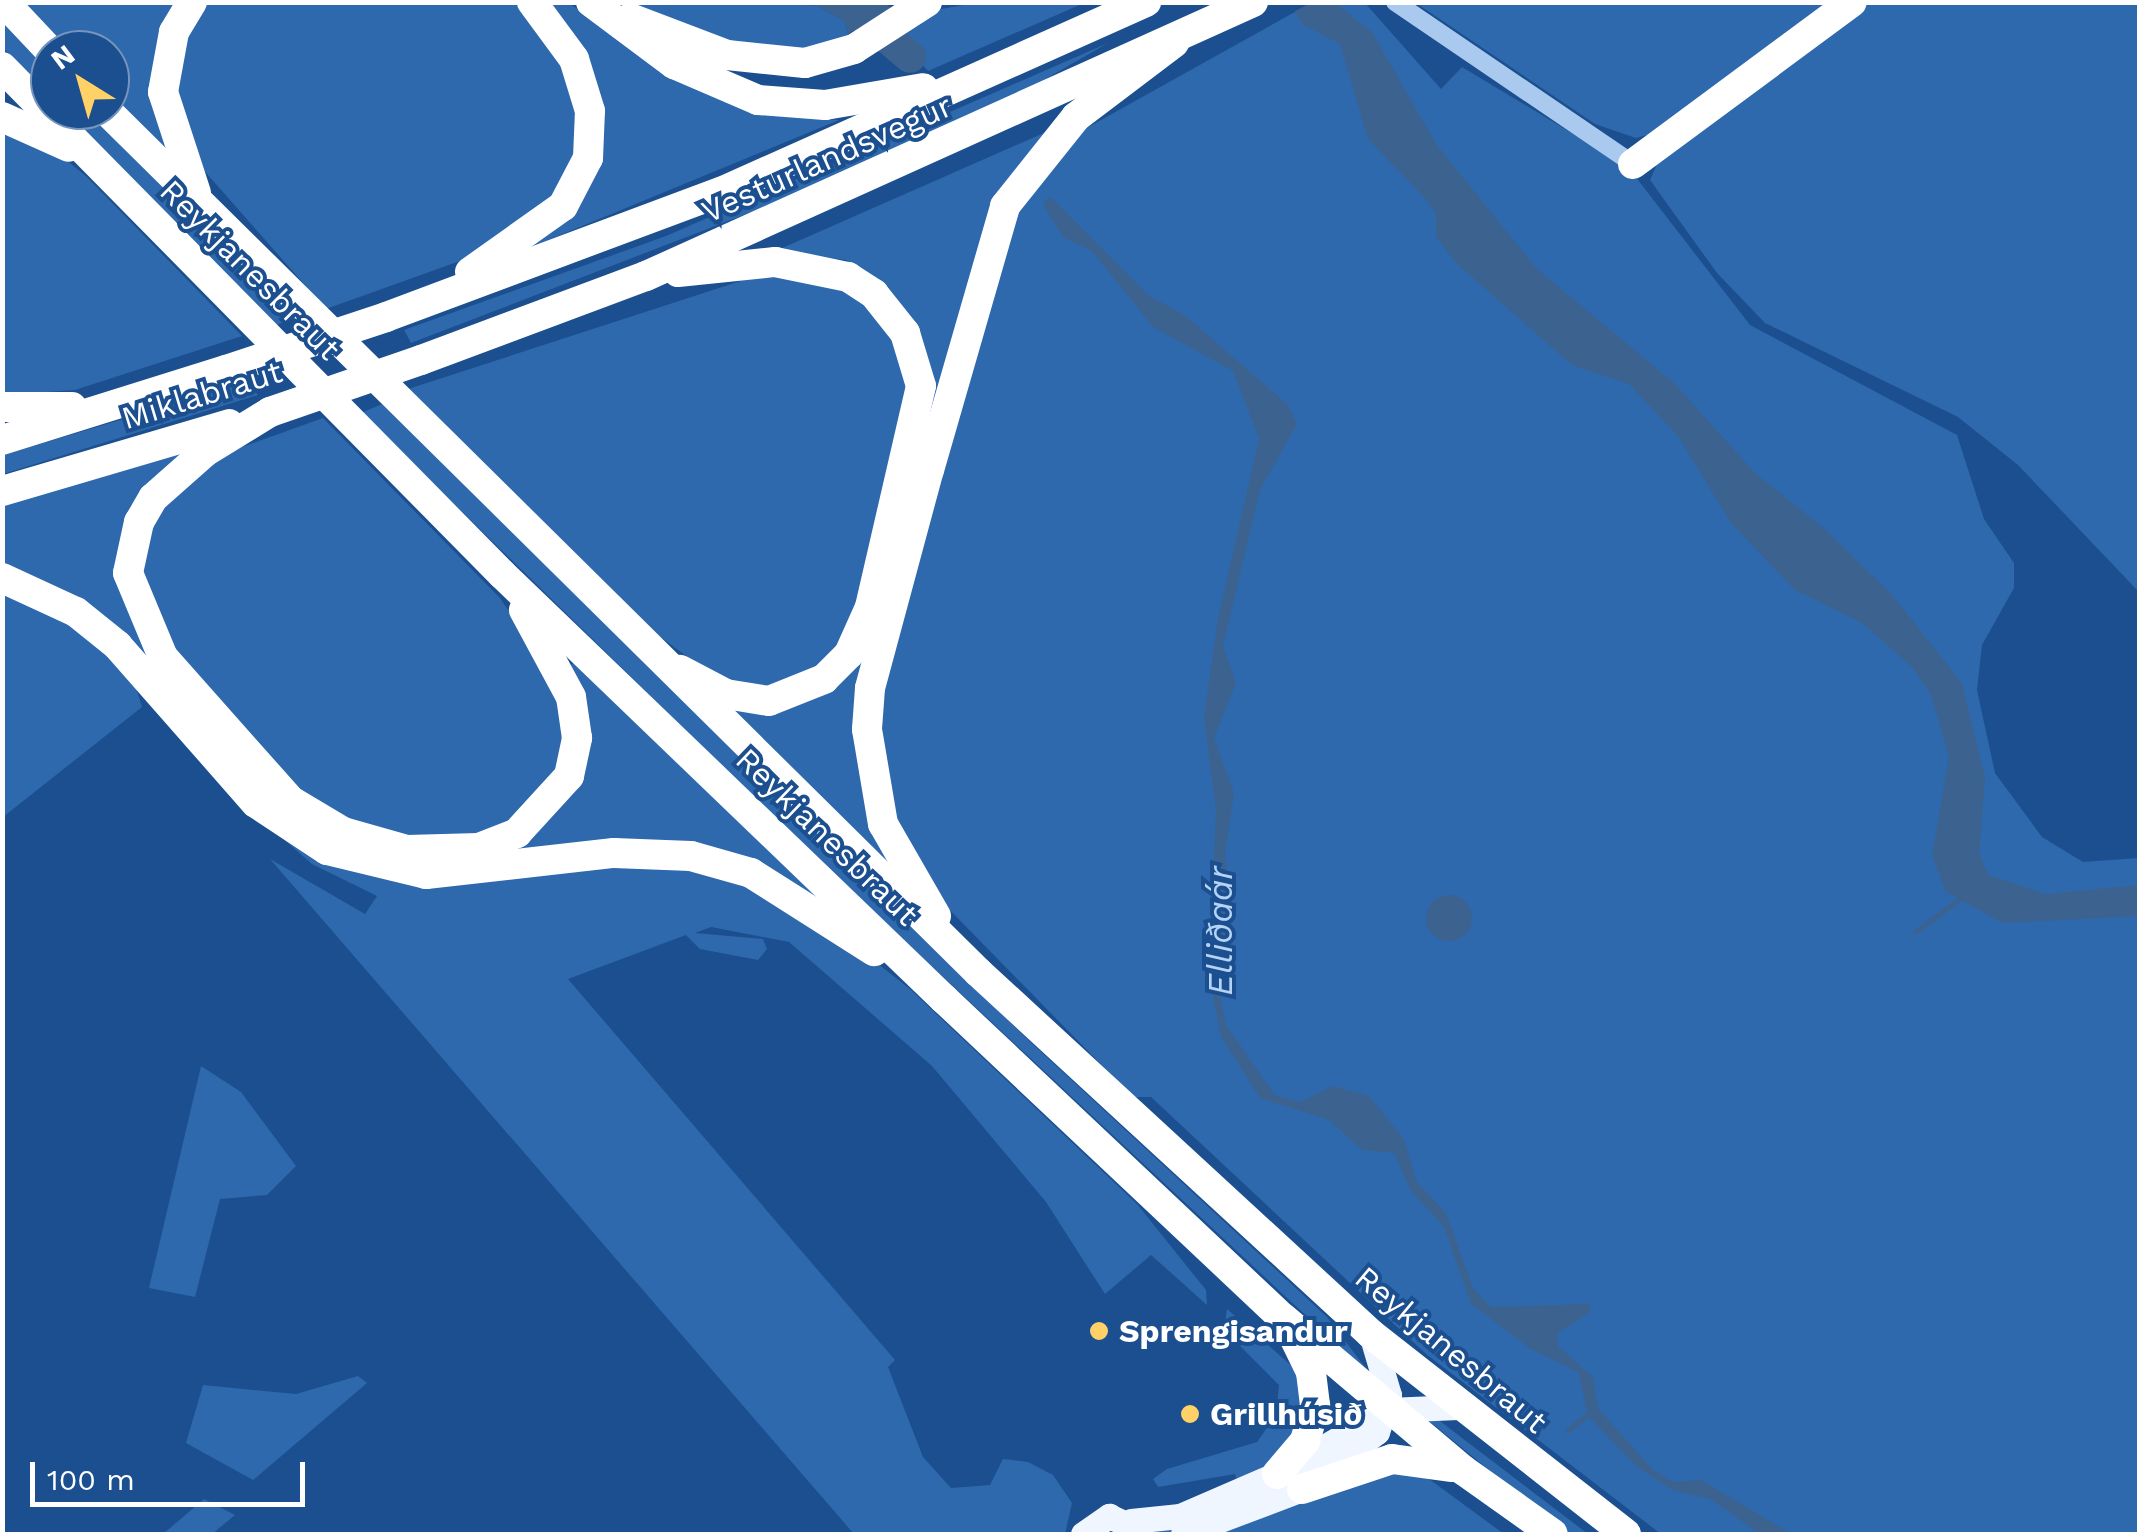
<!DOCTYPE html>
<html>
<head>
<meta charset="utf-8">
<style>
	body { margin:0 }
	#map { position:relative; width:2142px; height:1537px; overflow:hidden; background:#1b4f8f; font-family:"Work Sans",sans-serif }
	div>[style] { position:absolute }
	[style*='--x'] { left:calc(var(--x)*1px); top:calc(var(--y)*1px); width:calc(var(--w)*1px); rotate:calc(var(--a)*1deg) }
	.green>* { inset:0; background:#2e69ad }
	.water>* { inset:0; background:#3c6290 }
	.round { border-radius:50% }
	.stream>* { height:5px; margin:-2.5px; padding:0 2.5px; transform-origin:2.5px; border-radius:2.5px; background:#3c6290 }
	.river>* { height:32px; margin:-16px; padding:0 16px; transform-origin:16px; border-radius:16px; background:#3c6290 }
	.minor>* { height:18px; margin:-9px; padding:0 9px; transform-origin:9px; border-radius:9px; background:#a9c9ee }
	.major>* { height:25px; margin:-12.5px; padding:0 12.5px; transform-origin:12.5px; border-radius:12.5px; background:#f0f6ff }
	.highway>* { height:30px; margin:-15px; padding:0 15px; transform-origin:15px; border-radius:15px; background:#fff }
	.highway-bridge>* { height:30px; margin:-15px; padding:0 15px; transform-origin:15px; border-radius:15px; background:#fff }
	.dots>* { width:28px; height:28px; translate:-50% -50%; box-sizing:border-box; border:5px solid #1b4f8f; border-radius:50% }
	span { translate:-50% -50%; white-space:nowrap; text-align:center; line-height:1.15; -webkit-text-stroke:8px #1b4f8f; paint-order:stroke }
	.street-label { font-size:32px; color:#fff }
	.poi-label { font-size:32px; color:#fff; font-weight:700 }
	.left { translate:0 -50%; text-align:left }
	.water-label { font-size:35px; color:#b5d3f5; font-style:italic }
	.frame { position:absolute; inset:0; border:5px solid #fff; pointer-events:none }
	.north { position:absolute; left:30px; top:30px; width:100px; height:100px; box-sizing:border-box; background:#1b4f8f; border:2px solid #7695bc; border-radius:50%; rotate:323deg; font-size:28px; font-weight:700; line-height:40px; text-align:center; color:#fff }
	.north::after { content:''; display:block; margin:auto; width:35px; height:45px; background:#ffd166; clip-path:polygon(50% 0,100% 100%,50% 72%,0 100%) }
	.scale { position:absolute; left:30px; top:1462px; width:275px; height:45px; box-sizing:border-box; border:5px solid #fff; border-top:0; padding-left:12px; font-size:30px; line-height:35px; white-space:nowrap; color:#fff; -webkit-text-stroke:8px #1b4f8f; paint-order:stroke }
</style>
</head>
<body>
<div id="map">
	<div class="green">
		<div style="clip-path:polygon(782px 2px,818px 6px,845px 21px,848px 34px,837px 49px,773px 58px,675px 28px,625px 3px)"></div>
		<div style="clip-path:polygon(20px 3px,183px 3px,173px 167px,110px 99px,110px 50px,64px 50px)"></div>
		<div style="clip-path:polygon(203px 3px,519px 3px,565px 55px,582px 109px,579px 155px,564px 189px,499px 247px,326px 309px,193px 158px,174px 80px,182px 35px)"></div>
		<div style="clip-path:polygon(543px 3px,568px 3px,724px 98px,787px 117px,839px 120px,529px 248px,597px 158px)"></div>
		<div style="clip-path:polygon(974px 3px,1084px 3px,928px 71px,897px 38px,936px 10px)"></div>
		<div style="clip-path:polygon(1311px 3px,1365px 3px,1441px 89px,1462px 67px,1628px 167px,1750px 325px,1957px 435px,1984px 519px,2014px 563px,2014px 588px,1982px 645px,1977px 690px,1995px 773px,2042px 837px,2083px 862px,2139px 858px,2139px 1534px,1661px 1534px,1426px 1354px,1151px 1097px,1133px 1097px,938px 898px,888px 802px,880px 695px,1004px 231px,1083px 130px)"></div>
		<div style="clip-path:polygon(1416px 3px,1835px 3px,1670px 129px,1636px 138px,1595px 124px)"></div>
		<div style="clip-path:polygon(1866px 3px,2139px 3px,2139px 592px,2018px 465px,1958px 417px,1765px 323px,1717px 273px,1650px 180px,1660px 157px)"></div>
		<div style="clip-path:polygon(2px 17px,50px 65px,50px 98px,3px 48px)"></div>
		<div style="clip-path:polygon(1108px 43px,1004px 103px,835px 180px,411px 343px,404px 330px,666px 236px)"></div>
		<div style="clip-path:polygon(61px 110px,94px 110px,297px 318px,273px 326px)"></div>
		<div style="clip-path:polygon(3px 122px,47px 144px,87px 177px,242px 336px,75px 390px,3px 395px)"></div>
		<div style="clip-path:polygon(1055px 128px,1015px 175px,864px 670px,898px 871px,698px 688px,734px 706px,857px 659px,929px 410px,881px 287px,846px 260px,771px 253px)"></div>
		<div style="clip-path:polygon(756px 276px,819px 278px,859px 295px,894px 336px,912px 391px,854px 630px,834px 663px,762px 691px,715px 677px,659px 636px,405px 390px)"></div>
		<div style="clip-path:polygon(247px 382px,258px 395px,3px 474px,3px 455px)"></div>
		<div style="clip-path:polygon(382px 404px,1023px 1035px,1327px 1317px,1374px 1379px,834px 875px,361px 413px)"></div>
		<div style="clip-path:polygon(323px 418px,500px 598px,561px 690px,565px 760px,523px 817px,469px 842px,385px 837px,293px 792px,151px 622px,139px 546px,148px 520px,225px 453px)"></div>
		<div style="clip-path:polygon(197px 447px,124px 539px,167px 672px,359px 845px,523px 840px,548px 821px,573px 786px,567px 668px,575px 662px,853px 923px,758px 868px,369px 855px,152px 668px,3px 570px,3px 505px)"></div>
		<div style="clip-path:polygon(2px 585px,54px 605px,130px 669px,142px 707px,3px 817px)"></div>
		<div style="clip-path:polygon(281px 837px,720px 870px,831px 927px,910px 989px,1137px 1204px,1206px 1290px,1207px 1305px,1151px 1255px,1105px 1294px,1046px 1202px,932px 1066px,789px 942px,711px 927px,695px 933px,763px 939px,767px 949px,758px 960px,700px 949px,686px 935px,568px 979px,895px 1360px,888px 1367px,923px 1457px,951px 1488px,990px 1485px,1003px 1459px,1028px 1462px,1053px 1475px,1072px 1503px,1065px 1534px,854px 1534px,270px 859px,365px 914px,377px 896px,312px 864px)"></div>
		<div style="clip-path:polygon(201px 1066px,241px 1092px,296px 1166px,267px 1195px,220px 1199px,195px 1297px,149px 1288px)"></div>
		<div style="clip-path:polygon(1227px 1309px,1292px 1366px,1303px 1391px,1295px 1439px,1267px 1470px,1237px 1481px,1235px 1474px,1158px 1487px,1153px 1479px,1167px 1469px,1257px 1442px,1276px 1415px,1279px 1385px,1224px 1330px)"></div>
		<div style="clip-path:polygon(358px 1376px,367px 1383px,253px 1480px,186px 1443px,203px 1385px,296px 1394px)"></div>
		<div style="clip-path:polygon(1423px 1416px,1436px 1418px,1588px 1534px,1566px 1533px)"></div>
		<div style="clip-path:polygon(1387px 1467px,1425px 1476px,1504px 1534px,1113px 1534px,1270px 1515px)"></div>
		<div style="clip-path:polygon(204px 1499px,235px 1515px,212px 1534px,163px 1534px)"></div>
	</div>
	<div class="water">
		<div style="clip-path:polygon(885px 2px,891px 8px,848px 34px,845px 21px,818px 6px,782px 3px)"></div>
		<div style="clip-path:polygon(1311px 3px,1335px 3px,1372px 32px,1436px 144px,1536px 268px,1674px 383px,1755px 473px,1826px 530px,1892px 595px,1962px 683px,1985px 778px,1979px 852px,1988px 875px,2046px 894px,2139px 885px,2139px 916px,2003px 923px,1946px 892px,1932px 856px,1949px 756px,1931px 695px,1912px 667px,1862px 623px,1795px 590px,1731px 523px,1678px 436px,1629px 384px,1572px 365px,1456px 263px,1436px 236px,1436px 213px,1424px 197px,1368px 139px,1340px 44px,1302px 24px,1295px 11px)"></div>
		<div style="clip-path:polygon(1051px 197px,1148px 295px,1187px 317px,1288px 405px,1297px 424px,1260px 490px,1223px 646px,1236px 683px,1214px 738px,1234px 793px,1225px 854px,1232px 903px,1219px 990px,1226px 1025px,1275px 1095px,1300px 1102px,1333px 1086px,1369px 1096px,1404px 1139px,1417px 1182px,1446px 1213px,1473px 1288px,1491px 1307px,1590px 1304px,1590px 1312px,1558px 1333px,1558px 1346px,1593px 1377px,1598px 1408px,1653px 1470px,1673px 1482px,1701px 1480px,1791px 1534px,1760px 1534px,1710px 1499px,1672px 1490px,1636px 1466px,1588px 1416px,1578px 1372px,1531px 1349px,1471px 1304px,1444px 1227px,1411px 1191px,1394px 1153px,1362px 1150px,1329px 1120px,1260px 1098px,1221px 1037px,1209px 976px,1216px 811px,1204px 717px,1218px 618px,1259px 439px,1233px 371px,1153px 327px,1092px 251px,1063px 237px,1043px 204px)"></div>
		<div class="round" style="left:1426px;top:895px;width:46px;height:46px"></div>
	</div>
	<div class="stream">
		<div style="--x:1915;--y:932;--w:57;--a:-36.5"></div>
		<div style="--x:1568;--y:1430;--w:32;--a:-39"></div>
	</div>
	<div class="river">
		<div style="--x:845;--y:2;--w:85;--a:40.2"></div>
	</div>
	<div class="minor">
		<div style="--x:1395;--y:2;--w:288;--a:34.2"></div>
	</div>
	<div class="major">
		<div style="--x:1131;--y:1521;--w:49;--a:-5.8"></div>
		<div style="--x:1180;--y:1516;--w:106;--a:-23.4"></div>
		<div style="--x:1277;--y:1474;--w:128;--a:-30"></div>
		<div style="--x:1388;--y:1410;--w:70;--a:-2.5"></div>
		<div style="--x:1083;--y:1534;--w:32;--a:-35"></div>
		<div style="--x:1109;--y:1516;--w:35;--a:25"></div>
		<div style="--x:1183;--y:1534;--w:127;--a:-20.7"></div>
		<div style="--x:1302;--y:1489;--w:94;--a:-37.2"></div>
		<div style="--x:1377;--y:1432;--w:39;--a:-72"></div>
		<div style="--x:1389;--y:1395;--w:64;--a:-106.4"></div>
	</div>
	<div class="highway">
		<div style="--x:4;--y:2;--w:67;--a:46.8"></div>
		<div style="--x:192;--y:2;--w:35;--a:121"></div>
		<div style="--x:174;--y:32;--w:61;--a:100.4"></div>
		<div style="--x:163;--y:92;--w:106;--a:71.9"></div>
		<div style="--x:591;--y:2;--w:104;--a:36.8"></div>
		<div style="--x:674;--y:64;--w:91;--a:23.2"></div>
		<div style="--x:758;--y:100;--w:67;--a:4.3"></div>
		<div style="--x:825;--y:105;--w:100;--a:-9.7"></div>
		<div style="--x:630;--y:18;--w:104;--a:20.9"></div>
		<div style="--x:727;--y:55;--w:78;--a:5.9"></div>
		<div style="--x:805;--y:63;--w:51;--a:-15.9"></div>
		<div style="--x:854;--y:49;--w:87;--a:-32.8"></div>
		<div style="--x:2;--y:67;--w:712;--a:45.4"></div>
		<div style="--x:502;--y:574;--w:613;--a:43.88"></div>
		<div style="--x:944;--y:999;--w:465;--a:43.3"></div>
		<div style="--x:1283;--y:1318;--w:236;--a:40.2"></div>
		<div style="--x:1463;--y:1470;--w:110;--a:35.4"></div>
		<div style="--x:106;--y:110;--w:1226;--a:44.67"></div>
		<div style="--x:978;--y:972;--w:534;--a:42.65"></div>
		<div style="--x:1371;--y:1334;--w:324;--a:38.1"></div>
		<div style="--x:2;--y:117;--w:73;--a:24.1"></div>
		<div style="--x:1633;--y:164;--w:272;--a:-36.5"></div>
		<div style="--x:470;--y:272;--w:114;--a:-35.4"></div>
		<div style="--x:563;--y:206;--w:54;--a:-62.5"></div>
		<div style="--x:588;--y:158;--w:47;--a:-87.6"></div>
		<div style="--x:590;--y:111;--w:54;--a:-107.1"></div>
		<div style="--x:574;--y:59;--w:71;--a:-126.4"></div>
		<div style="--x:678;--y:272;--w:98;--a:-5.9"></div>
		<div style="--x:775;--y:262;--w:75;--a:11.6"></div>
		<div style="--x:848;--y:277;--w:31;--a:33"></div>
		<div style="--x:874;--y:294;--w:50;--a:51.5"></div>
		<div style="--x:905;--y:333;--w:55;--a:73.2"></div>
		<div style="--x:921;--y:386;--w:227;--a:103"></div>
		<div style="--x:870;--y:607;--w:51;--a:114.1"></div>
		<div style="--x:849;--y:654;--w:35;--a:135"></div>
		<div style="--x:824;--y:679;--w:59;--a:158.2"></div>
		<div style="--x:769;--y:701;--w:44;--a:-170.8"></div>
		<div style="--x:726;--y:694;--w:52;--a:-152.4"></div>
		<div style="--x:386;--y:317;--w:358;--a:-20.5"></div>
		<div style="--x:721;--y:192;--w:466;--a:-24.1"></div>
		<div style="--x:421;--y:360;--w:240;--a:-20.5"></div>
		<div style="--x:646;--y:276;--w:666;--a:-24.29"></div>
		<div style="--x:2;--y:407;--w:70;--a:0"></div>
		<div style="--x:270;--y:412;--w:76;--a:148.4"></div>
		<div style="--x:205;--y:452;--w:69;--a:138.5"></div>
		<div style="--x:153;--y:498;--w:28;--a:120"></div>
		<div style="--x:139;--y:522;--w:52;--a:102.2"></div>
		<div style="--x:128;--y:573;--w:91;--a:67.4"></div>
		<div style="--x:163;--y:657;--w:193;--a:48.4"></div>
		<div style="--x:291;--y:801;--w:61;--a:30.8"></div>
		<div style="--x:343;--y:832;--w:66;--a:15.7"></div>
		<div style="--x:407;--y:850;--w:72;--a:-1.6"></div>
		<div style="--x:479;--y:848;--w:41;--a:-21.5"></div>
		<div style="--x:517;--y:833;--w:77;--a:-47.6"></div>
		<div style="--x:569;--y:776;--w:39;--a:-78"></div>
		<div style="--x:577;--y:738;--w:41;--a:-98.3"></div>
		<div style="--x:571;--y:697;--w:99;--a:-118.4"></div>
		<div style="--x:2;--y:440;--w:235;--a:-17.4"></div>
		<div style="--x:2;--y:491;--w:237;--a:-16.4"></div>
		<div style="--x:2;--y:578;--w:81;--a:24.7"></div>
		<div style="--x:76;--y:612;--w:53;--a:38.8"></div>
		<div style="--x:117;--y:645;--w:210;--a:48.7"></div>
		<div style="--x:256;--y:803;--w:85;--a:33.5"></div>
		<div style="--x:327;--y:850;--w:102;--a:13.6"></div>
		<div style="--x:426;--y:874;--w:189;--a:-6.4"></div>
		<div style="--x:614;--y:853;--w:77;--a:2.2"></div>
		<div style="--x:691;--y:856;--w:62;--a:15.8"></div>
		<div style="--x:751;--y:873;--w:146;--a:32.4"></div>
		<div style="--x:936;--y:916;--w:106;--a:-119.9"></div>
		<div style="--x:883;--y:824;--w:96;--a:-99.6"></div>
		<div style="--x:867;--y:729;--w:41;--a:-85.8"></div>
		<div style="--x:870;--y:688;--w:226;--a:-74.9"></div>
		<div style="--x:929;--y:470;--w:275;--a:-73.9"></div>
		<div style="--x:1005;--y:206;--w:114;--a:-51.4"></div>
		<div style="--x:1076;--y:117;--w:123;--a:-37.1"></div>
		<div style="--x:1277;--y:1474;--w:43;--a:-49.7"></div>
		<div style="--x:1305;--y:1441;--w:37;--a:-74"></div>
		<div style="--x:1315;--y:1405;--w:33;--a:-97"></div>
		<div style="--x:1311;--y:1372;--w:43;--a:-116"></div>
		<div style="--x:1302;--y:1489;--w:95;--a:-18.4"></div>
		<div style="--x:1392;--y:1459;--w:61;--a:7.6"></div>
	</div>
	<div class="highway-bridge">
		<div style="--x:226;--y:370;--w:169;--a:-18.3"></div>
		<div style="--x:270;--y:412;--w:160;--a:-19"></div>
	</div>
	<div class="dots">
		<div style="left:1099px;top:1331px;background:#ffd166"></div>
		<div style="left:1190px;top:1414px;background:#ffd166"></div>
	</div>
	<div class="street-label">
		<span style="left:827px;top:159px;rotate:-24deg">Vesturlandsvegur</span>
		<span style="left:250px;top:270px;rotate:45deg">Reykjanesbraut</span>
		<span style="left:202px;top:395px;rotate:-17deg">Miklabraut</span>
		<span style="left:827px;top:837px;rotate:44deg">Reykjanesbraut</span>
		<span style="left:1451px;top:1350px;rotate:40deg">Reykjanesbraut</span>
	</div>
	<div class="poi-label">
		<span class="left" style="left:1119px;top:1331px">Sprengisandur</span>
		<span class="left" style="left:1210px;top:1414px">Grillhúsið</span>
	</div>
	<div class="water-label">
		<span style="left:1220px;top:931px;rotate:-90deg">Elliðaár</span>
	</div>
	<div class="frame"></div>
	<div class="north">N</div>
	<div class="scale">100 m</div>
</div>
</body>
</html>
